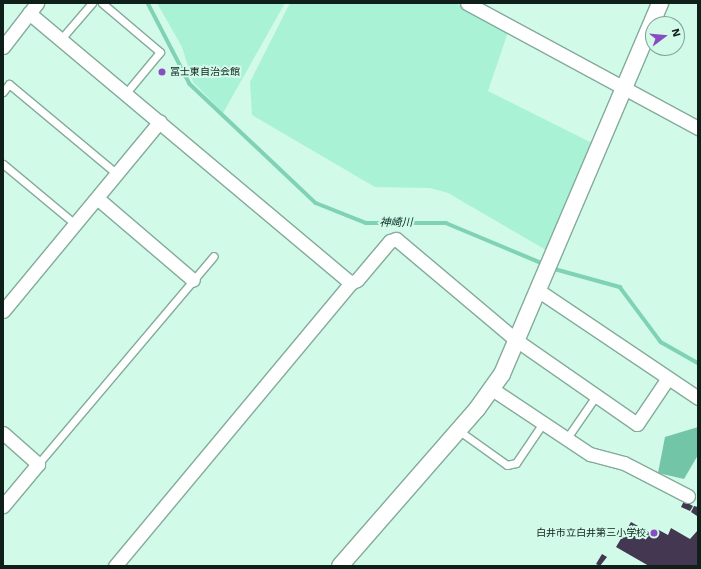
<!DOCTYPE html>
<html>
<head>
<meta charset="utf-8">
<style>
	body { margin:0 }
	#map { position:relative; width:701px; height:569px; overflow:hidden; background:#d1fae9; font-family:"Work Sans","Noto Sans JP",sans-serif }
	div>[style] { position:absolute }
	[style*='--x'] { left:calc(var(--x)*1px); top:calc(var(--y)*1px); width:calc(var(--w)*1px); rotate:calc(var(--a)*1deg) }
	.green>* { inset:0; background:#a9f2d6 }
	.forest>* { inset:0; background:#73c5a7 }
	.stream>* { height:3.5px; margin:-1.75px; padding:0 1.75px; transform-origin:1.75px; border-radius:1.75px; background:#7fd2b4 }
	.building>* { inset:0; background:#433751 }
	.roads { filter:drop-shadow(1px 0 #84ab9b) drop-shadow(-1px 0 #84ab9b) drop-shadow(0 1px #84ab9b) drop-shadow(0 -1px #84ab9b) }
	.service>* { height:7px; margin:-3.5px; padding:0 3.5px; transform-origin:3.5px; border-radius:3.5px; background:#fff }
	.minor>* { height:13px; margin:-6.5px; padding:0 6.5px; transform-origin:6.5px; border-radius:6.5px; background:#fff }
	.tertiary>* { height:16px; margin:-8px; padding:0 8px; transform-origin:8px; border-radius:8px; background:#fff }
	.dots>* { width:11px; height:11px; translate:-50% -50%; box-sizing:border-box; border:2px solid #d1fae9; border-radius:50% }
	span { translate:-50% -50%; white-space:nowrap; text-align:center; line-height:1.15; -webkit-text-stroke:4px #d1fae9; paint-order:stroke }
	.poi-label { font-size:10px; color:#0f1f19 }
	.left { translate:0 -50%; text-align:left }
	.right { translate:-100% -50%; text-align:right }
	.water-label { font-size:11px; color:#0a3225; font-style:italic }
	.frame { position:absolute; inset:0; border:4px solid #0f1f19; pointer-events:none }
	.north { position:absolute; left:645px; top:16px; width:40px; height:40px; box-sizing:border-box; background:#d1fae9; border:1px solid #83a296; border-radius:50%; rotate:74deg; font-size:11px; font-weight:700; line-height:16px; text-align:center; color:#0f1f19 }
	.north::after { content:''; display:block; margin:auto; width:14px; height:18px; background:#894cc1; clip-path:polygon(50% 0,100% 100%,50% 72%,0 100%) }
</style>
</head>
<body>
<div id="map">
	<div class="green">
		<div style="clip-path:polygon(157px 3px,285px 3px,223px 113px,193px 82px,182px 47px)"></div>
		<div style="clip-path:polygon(290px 3px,455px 3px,508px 32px,488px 91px,592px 143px,546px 250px,448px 193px,430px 188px,375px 187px,252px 115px,250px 82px)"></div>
	</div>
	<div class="forest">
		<div style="clip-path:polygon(698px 427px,698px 455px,684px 479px,658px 473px,665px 437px)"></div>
	</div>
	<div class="stream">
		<div style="--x:148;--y:3;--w:91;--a:62.6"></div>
		<div style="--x:190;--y:84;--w:173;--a:43.4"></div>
		<div style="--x:316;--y:203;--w:54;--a:21.8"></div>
		<div style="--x:366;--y:223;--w:80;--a:0"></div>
		<div style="--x:446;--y:223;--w:106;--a:22.7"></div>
		<div style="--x:551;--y:268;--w:72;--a:15.4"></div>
		<div style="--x:620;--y:287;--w:69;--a:53.3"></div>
		<div style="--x:661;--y:342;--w:43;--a:29.6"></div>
	</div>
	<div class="building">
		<div style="clip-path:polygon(684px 501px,693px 506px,690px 511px,681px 507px)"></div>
		<div style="clip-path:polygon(694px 506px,698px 507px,697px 516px,691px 512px)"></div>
		<div style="clip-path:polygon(631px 522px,652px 534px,655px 528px,668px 535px,671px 528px,690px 539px,698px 530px,698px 566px,649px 566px,616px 547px)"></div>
		<div style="clip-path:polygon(602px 554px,607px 557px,600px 566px,596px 564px)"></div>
	</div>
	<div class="roads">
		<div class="service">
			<div style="--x:102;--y:3;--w:76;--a:40.2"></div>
			<div style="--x:160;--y:52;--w:53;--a:129.7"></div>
			<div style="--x:61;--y:39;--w:48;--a:-49.3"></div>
			<div style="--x:3;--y:92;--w:10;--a:-53"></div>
			<div style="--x:9;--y:84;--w:141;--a:39.8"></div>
			<div style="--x:3;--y:164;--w:94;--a:39.8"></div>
			<div style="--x:458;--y:430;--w:60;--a:35.5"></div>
			<div style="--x:507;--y:465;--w:9;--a:-13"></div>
			<div style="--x:516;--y:463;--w:48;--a:-56"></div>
			<div style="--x:567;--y:438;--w:51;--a:-55.4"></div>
			<div style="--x:38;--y:464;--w:272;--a:-49.8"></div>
		</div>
		<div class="minor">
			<div style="--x:467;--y:3;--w:263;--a:28.4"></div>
			<div style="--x:29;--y:13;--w:420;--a:40"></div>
			<div style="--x:351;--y:283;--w:7;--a:-27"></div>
			<div style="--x:357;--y:280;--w:51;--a:-49.8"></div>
			<div style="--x:390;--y:241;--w:6;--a:-18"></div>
			<div style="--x:396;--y:239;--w:157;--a:40.1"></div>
			<div style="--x:516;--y:340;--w:147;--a:34.8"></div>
			<div style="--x:637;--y:424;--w:55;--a:-56"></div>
			<div style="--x:3;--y:47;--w:56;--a:-52.3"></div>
			<div style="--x:97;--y:198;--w:126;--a:40.5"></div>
			<div style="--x:539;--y:291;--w:192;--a:33.9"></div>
			<div style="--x:3;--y:311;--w:246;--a:-50.4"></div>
			<div style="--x:492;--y:389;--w:118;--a:33.6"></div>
			<div style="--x:590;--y:454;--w:35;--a:15"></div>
			<div style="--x:624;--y:463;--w:72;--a:27.3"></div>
			<div style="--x:3;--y:433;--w:47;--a:41.5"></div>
			<div style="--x:38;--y:464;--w:55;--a:129.8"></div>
			<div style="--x:115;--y:566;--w:368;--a:-50.2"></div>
		</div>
		<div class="tertiary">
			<div style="--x:340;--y:566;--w:208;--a:-48.9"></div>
			<div style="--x:477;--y:409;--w:43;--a:-54.5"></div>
			<div style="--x:502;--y:374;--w:403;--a:-66.9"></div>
		</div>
	</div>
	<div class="dots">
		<div style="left:162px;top:72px;background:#894cc1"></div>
		<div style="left:654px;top:533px;background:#894cc1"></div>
	</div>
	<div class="poi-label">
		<span class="left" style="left:170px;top:72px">冨士東自治会館</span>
		<span class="right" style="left:646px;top:533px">白井市立白井第三小学校</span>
	</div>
	<div class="water-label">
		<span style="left:396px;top:223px">神崎川</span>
	</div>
	<div class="frame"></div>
	<div class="north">N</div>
</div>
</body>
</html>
